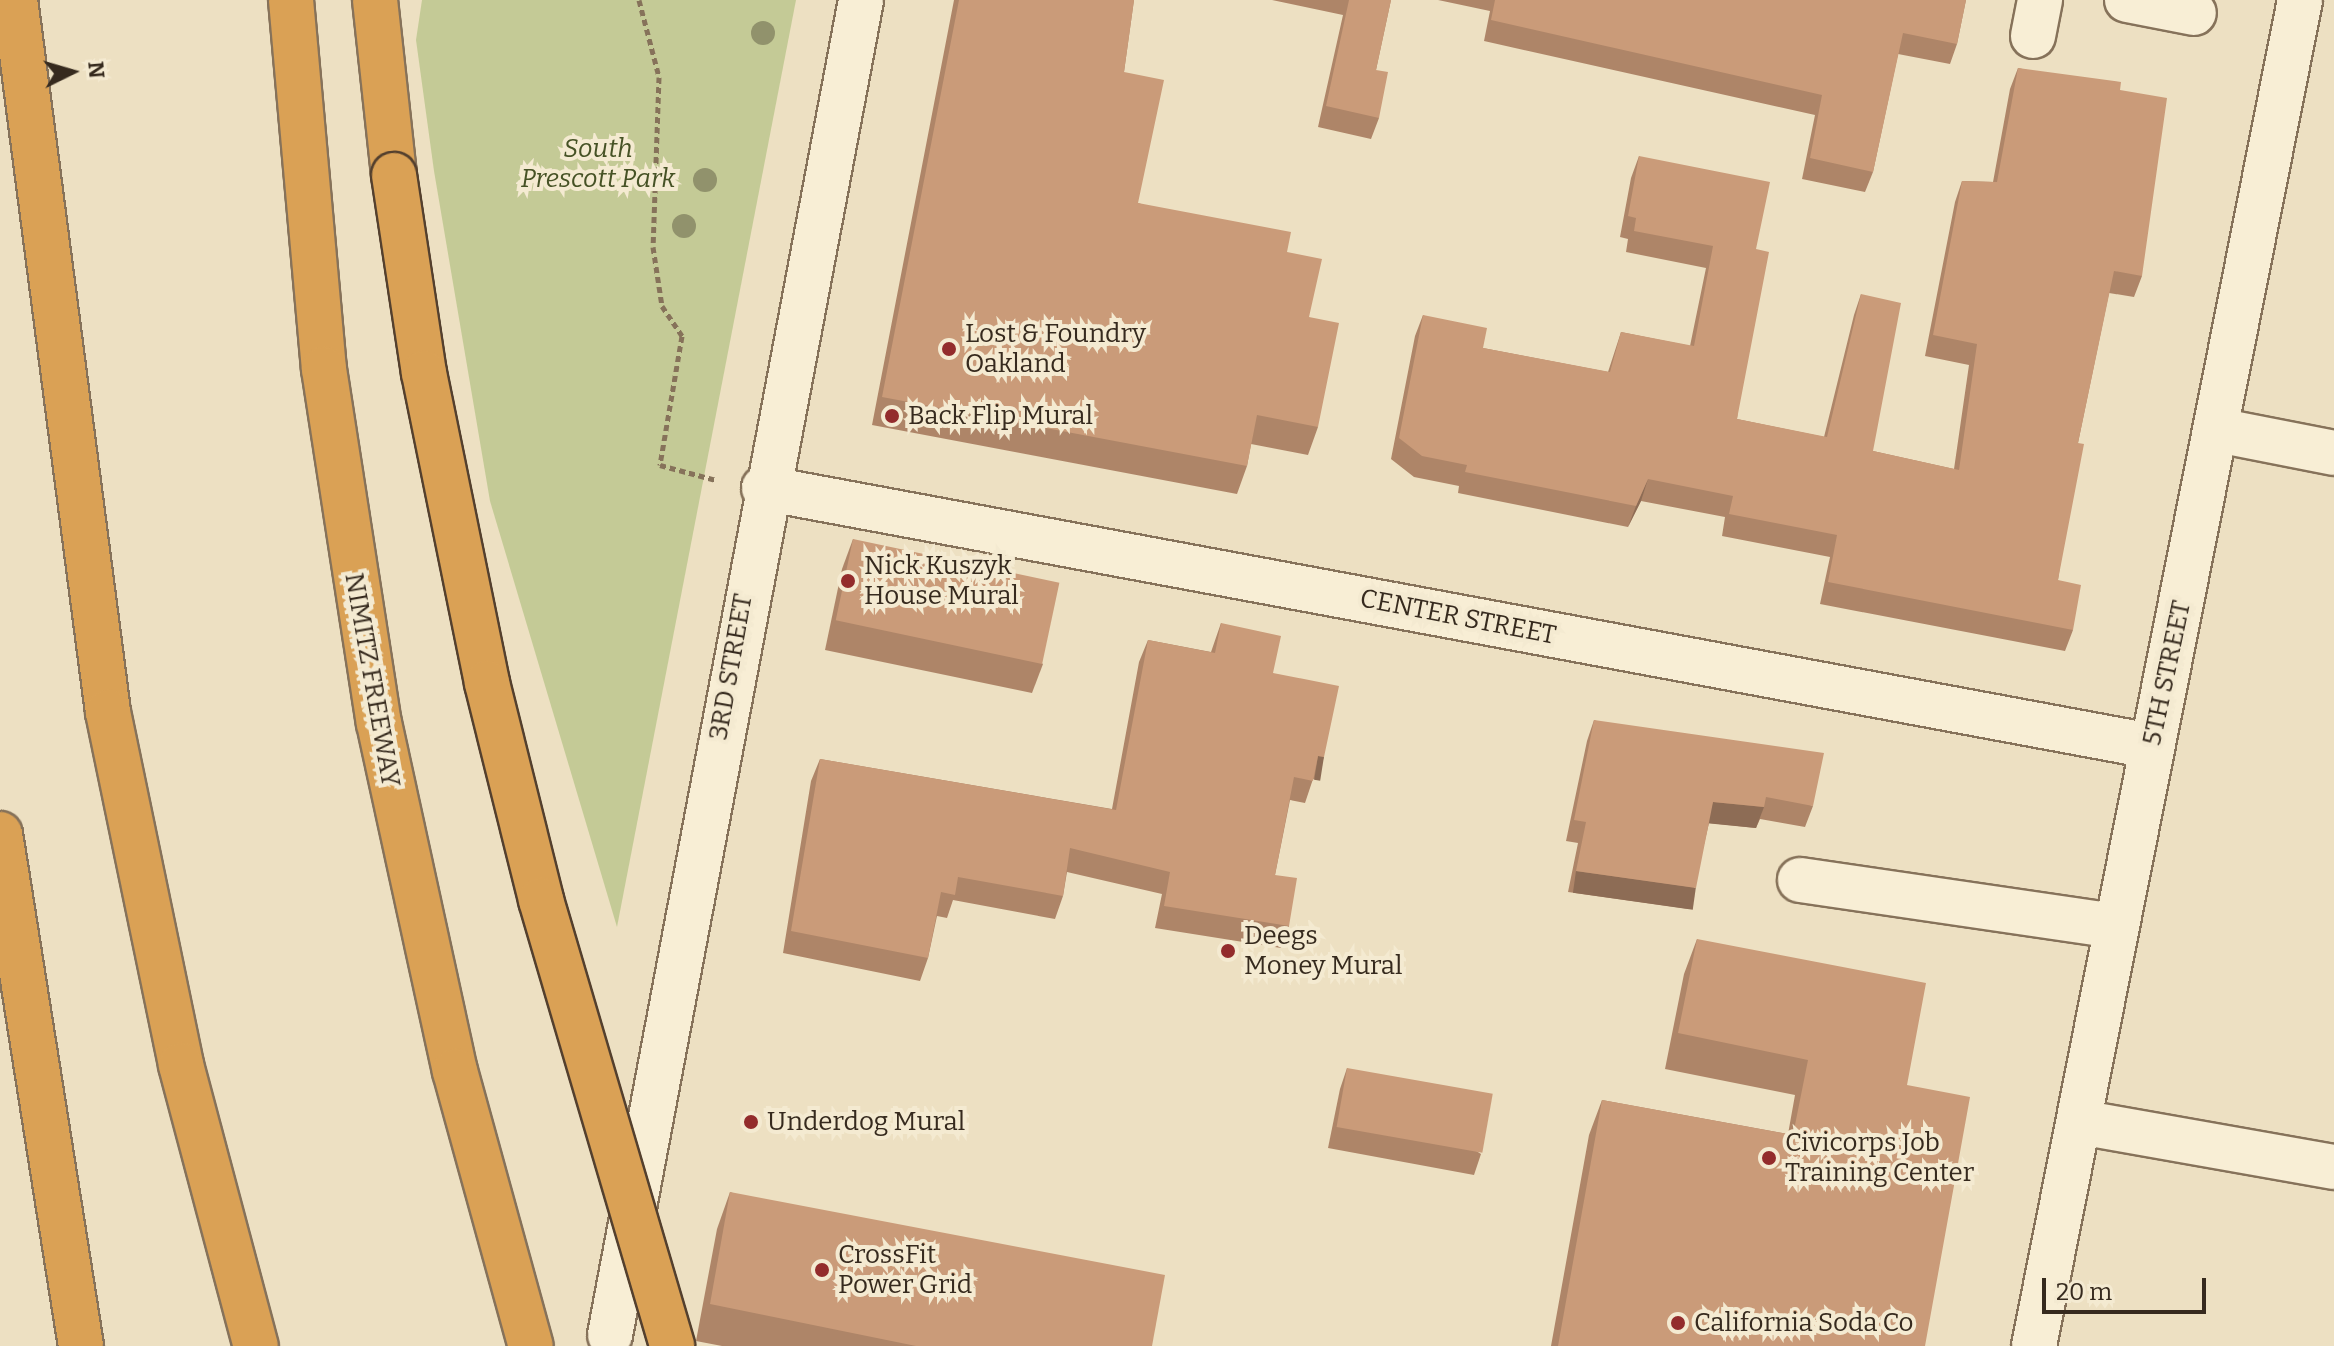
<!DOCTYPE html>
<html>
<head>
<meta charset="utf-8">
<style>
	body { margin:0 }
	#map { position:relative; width:2334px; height:1346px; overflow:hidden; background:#ede0c2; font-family:Bitter,serif }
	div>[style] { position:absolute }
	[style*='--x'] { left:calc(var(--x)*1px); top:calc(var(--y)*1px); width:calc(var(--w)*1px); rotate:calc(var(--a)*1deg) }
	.green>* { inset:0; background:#c4ca96 }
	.path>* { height:5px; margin-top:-2.5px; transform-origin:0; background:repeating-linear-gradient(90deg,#86725a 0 6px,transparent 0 10px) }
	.roads { filter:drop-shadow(2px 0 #86725a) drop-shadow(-2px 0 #86725a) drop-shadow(0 2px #86725a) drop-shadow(0 -2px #86725a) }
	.minor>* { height:44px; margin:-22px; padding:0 22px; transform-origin:22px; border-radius:22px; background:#f8eed5 }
	.highway>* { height:44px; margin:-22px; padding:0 22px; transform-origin:22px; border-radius:22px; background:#daa155 }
	.bridges { filter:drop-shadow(2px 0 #54402e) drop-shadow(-2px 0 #54402e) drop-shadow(0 2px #54402e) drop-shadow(0 -2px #54402e) }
	.highway-bridge>* { height:44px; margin:-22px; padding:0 22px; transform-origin:22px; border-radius:22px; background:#daa155 }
	.trees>* { width:24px; height:24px; margin:-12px; border-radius:50%; background:#91926c }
	.wall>* { inset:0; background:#ae8568 }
	.shaded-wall>* { inset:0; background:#8d6c55; transform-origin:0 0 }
	.building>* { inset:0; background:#ca9b79; transform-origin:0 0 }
	.dots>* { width:22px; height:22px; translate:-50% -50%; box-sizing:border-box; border:4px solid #f4ead1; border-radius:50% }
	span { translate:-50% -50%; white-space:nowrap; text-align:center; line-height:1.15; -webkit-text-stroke:8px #f4ead1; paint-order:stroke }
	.park-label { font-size:26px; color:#465225; font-style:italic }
	.poi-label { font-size:26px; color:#362a1e }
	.left { translate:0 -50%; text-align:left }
	.street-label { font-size:26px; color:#362a1e }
	.north { position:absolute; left:32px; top:32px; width:80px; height:80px; -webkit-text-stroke:6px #f4ead1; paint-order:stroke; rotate:85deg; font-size:22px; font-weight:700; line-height:32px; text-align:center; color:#362a1e }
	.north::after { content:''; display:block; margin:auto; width:28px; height:36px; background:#362a1e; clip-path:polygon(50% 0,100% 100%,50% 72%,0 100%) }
	.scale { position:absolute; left:2042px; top:1278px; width:164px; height:36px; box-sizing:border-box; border:4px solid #362a1e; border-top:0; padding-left:10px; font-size:24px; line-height:28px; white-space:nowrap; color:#362a1e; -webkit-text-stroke:6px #f4ead1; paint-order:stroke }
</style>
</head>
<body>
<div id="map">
	<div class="green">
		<div style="clip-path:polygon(422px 0,796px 0,617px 927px,490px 501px,434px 171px,416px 40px)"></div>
	</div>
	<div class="path">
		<div style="--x:639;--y:0;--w:80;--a:75.4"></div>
		<div style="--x:659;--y:77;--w:170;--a:92"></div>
		<div style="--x:653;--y:247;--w:60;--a:81.3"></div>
		<div style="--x:662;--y:306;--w:36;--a:56"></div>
		<div style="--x:682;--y:336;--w:131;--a:99.7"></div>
		<div style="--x:660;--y:465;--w:58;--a:15"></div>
	</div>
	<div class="roads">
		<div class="minor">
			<div style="--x:2127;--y:0;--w:68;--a:11"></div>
			<div style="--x:2033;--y:36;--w:37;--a:-79"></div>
			<div style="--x:2217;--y:430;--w:119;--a:11.1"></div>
			<div style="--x:764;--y:488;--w:1411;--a:10.54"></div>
			<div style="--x:1800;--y:880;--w:319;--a:8.3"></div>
			<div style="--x:2079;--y:1122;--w:259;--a:10"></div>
			<div style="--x:610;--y:1335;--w:1358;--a:-79.35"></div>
			<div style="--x:2034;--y:1346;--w:1372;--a:-78.82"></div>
		</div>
		<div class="highway">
			<div style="--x:15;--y:0;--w:718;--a:82.56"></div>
			<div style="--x:108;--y:712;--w:360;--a:78.3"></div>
			<div style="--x:181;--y:1065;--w:291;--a:75.1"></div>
			<div style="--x:291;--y:0;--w:370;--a:84.9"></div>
			<div style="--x:324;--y:369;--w:358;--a:81.2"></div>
			<div style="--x:379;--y:723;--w:356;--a:77.7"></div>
			<div style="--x:455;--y:1071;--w:285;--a:74.6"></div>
			<div style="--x:375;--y:0;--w:176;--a:83.8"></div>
			<div style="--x:0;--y:834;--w:518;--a:81.01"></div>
		</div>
	</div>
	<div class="bridges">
		<div class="highway-bridge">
			<div style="--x:394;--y:175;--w:200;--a:81.4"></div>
			<div style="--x:424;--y:373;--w:316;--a:78.5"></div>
			<div style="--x:487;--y:683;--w:224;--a:76"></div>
			<div style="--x:541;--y:900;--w:465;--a:73.6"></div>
		</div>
	</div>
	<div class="trees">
		<div style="left:763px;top:33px"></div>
		<div style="left:705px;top:180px"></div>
		<div style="left:684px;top:226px"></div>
	</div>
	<div class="wall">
		<div style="clip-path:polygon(954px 0,1134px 0,1124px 72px,1138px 203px,1287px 252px,1309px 317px,1318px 427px,1308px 455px,1251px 444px,1247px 466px,1237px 494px,872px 425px)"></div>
		<div style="clip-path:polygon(1272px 0,1391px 0,1376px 70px,1379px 118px,1371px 139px,1318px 127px,1343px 15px)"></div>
		<div style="clip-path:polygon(1438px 0,1966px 0,1957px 44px,1950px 64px,1898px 54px,1873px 172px,1865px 192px,1802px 179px,1815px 115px,1484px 41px,1490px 11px)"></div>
		<div style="clip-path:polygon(2018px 68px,2120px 90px,2142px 276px,2134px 297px,2109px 293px,2078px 443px,2058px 580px,2073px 630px,2065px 651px,1820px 604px,1830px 557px,1722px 536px,1725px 517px,1641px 501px,1628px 527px,1458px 493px,1459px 486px,1414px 477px,1391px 459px,1415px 336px,1423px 315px,1483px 348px,1608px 372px,1621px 332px,1690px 346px,1706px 268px,1626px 252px,1628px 239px,1620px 237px,1631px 178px,1639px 156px,1756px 249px,1737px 419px,1824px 437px,1854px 315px,1861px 294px,1873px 451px,1954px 469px,1969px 365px,1925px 356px,1955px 202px,1962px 181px,1993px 182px,2010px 89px)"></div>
		<div style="clip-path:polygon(853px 539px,1043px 664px,1032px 693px,825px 650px,842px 569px)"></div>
		<div style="clip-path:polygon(1221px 623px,1273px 673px,1324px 757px,1316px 780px,1313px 779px,1305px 803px,1290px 800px,1275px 875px,1289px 926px,1281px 948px,1155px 928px,1162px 894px,1067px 872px,1063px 896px,1055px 919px,953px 900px,947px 918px,937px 916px,928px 958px,920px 981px,783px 953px,811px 781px,820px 759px,1112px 809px,1139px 662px,1148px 640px,1211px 652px)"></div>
		<div style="clip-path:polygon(1594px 720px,1813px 806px,1805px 827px,1760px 819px,1756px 828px,1709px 823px,1689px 909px,1568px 892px,1578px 843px,1566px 841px,1587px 741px)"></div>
		<div style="clip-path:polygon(1697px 939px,1907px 1085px,1925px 1346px,1551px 1346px,1589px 1135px,1602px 1100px,1788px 1134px,1795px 1095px,1665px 1069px,1684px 974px)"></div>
		<div style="clip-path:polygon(1347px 1068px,1481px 1154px,1474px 1175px,1328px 1148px,1340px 1089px)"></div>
		<div style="clip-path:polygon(730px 1192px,1152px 1346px,722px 1346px,696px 1341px,717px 1229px)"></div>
	</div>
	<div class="shaded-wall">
		<div style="clip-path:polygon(1648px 479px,1641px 501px,1628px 527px,1636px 506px)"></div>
		<div style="left:1318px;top:756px;width:6px;height:24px;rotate:9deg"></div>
		<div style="clip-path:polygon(1713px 802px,1764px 807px,1756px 828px,1705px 823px)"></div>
		<div style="left:1576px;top:871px;width:121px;height:22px;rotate:8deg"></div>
	</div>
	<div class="building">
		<div style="clip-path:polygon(959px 0,1134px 0,1124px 72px,1164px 80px,1138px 203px,1291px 232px,1287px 252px,1322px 259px,1309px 317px,1339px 323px,1318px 427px,1257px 415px,1247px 466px,882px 397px)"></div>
		<div style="clip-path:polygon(1349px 0,1391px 0,1376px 70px,1388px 72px,1379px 118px,1326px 106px)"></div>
		<div style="clip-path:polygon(1495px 0,1966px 0,1957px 44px,1903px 33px,1873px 172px,1810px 158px,1822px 95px,1491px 20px)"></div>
		<div style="clip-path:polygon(2018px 68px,2121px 82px,2120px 90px,2167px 98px,2142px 276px,2114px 271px,2078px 443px,2084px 444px,2058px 580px,2081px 585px,2073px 630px,1828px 582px,1837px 535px,1729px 514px,1733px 496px,1648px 479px,1636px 506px,1465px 472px,1467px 465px,1422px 456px,1399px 438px,1423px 315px,1487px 328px,1483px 348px,1610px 372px,1621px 332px,1694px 346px,1713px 246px,1634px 231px,1636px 218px,1628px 216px,1639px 156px,1770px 182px,1756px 249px,1769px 252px,1737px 419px,1827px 437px,1861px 294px,1901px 303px,1873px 451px,1959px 470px,1977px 344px,1933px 335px,1962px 181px,1997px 182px)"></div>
		<div style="left:853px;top:539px;width:211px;height:83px;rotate:12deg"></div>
		<div style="clip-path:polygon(1221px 623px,1281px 636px,1273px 673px,1339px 686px,1324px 757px,1318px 756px,1313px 781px,1294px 777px,1275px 875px,1297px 878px,1289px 926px,1164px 906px,1170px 872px,1070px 848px,1063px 896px,958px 877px,955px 895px,941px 892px,928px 958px,791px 931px,820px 759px,1116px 810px,1148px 640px,1215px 653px)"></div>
		<div style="clip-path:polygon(1594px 720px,1824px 753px,1813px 806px,1766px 797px,1764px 807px,1713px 802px,1696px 888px,1576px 871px,1586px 822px,1574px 820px)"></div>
		<div style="clip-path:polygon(1697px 939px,1926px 983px,1907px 1085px,1970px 1097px,1925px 1346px,1558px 1346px,1602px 1100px,1793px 1135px,1808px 1060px,1678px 1033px)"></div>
		<div style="left:1347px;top:1068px;width:148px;height:60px;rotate:10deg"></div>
		<div style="clip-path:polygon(730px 1192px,1165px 1275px,1152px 1346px,916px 1346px,710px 1304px)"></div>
	</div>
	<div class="dots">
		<div style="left:949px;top:349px;background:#932c2c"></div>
		<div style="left:892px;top:416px;background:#932c2c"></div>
		<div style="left:848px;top:581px;background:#932c2c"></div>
		<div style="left:1228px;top:951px;background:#932c2c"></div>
		<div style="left:751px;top:1122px;background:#932c2c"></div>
		<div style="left:1769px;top:1158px;background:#932c2c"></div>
		<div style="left:822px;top:1270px;background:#932c2c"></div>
		<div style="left:1678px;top:1323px;background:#932c2c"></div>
	</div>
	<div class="park-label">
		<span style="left:598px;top:164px">South<br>Prescott Park</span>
	</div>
	<div class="poi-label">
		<span class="left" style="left:965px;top:349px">Lost &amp; Foundry<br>Oakland</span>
		<span class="left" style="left:908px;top:416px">Back Flip Mural</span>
		<span class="left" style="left:864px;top:581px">Nick Kuszyk<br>House Mural</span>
		<span class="left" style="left:1244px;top:951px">Deegs<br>Money Mural</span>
		<span class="left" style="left:767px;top:1122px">Underdog Mural</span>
		<span class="left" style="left:1785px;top:1158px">Civicorps Job<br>Training Center</span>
		<span class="left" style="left:838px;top:1270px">CrossFit<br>Power Grid</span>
		<span class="left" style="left:1694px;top:1323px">California Soda Co</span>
	</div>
	<div class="street-label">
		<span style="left:1458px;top:617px;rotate:11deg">CENTER STREET</span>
		<span style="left:731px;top:667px;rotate:-80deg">3RD STREET</span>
		<span style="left:2167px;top:673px;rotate:-78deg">5TH STREET</span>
		<span style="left:372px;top:680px;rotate:80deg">NIMITZ FREEWAY</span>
	</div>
	<div class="north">N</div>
	<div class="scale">20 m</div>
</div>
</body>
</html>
